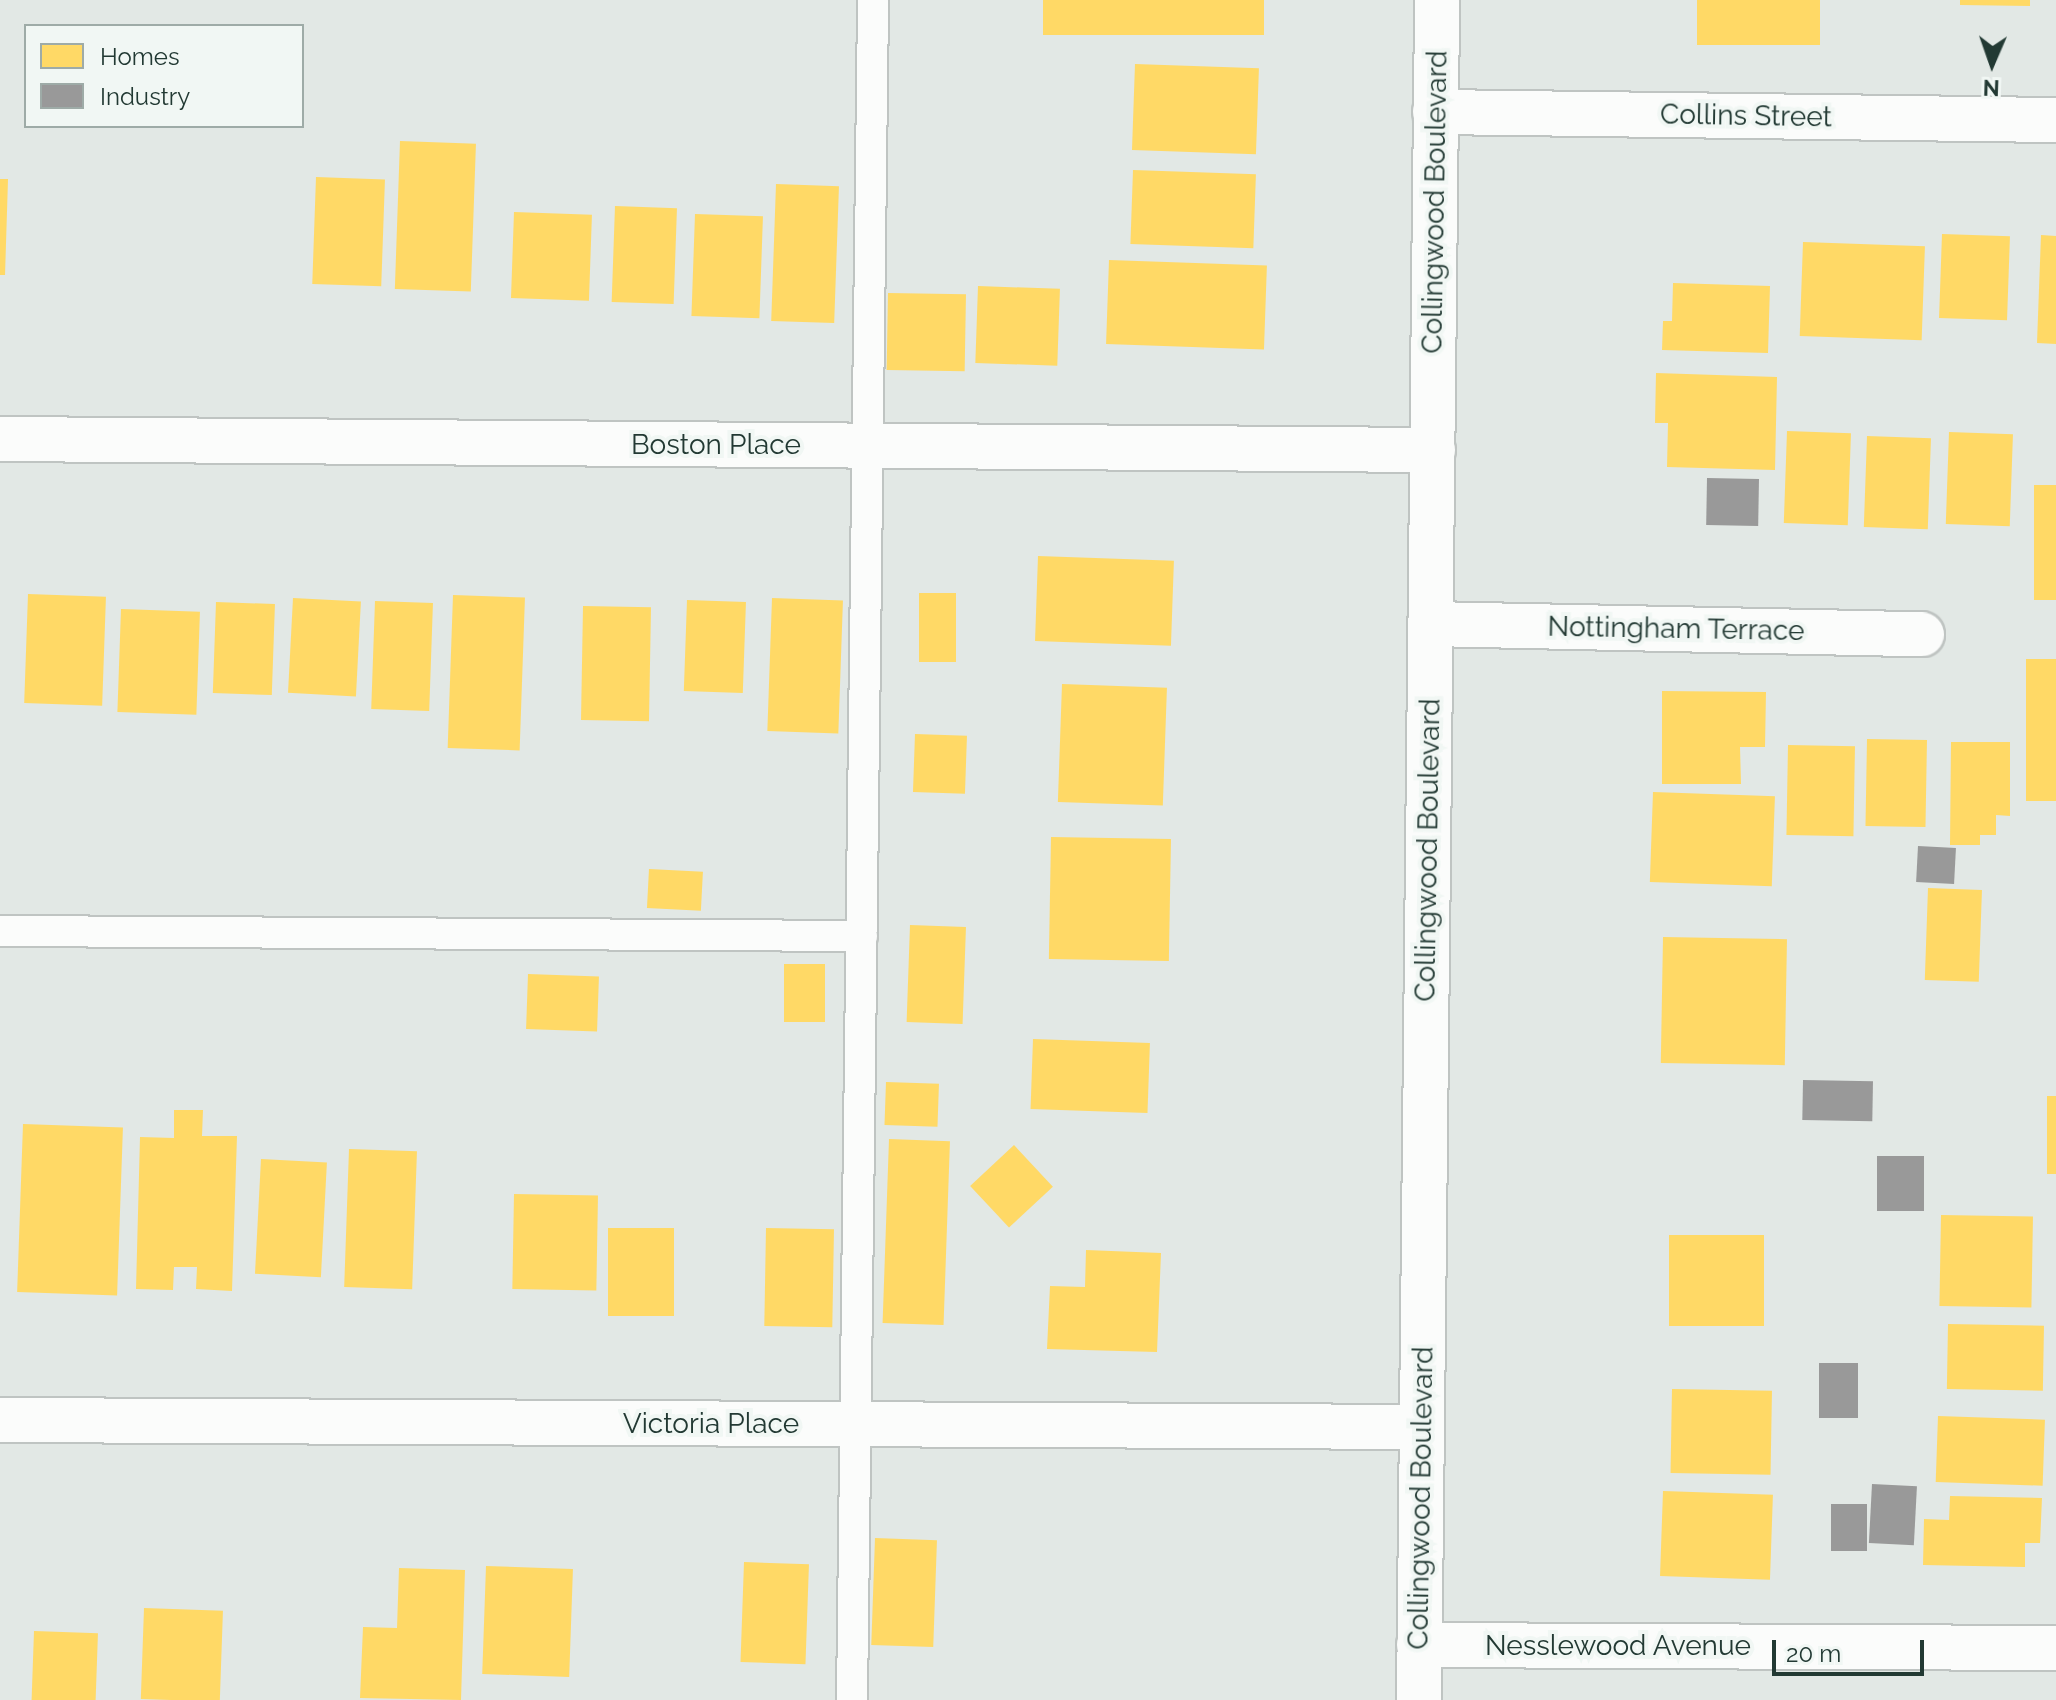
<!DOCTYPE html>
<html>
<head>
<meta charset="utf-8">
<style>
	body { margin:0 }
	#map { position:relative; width:2056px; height:1700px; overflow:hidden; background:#e2e8e5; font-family:Raleway,sans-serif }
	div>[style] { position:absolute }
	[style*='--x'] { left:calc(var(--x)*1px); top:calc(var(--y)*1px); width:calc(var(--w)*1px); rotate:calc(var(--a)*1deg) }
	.homes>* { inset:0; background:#ffd966; transform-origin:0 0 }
	.industry>* { inset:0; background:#999; transform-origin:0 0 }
	.roads { filter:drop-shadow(2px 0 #bfc4c2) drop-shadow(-2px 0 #bfc4c2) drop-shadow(0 2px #bfc4c2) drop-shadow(0 -2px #bfc4c2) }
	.service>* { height:30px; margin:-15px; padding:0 15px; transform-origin:15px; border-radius:15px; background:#fbfcfb }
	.minor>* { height:44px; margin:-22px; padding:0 22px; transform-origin:22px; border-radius:22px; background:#fbfcfb }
	.secondary>* { height:44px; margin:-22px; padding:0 22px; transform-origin:22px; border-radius:22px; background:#fbfcfb }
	span { translate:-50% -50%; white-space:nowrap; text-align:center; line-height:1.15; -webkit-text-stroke:8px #f1f7f4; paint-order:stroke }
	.street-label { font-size:28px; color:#223933 }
	.legend { position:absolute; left:24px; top:24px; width:280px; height:104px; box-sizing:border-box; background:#f1f7f4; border:2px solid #9eaba7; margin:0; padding:10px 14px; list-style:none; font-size:24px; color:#223933 }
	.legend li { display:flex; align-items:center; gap:16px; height:40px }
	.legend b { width:40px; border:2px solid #9eaba7 }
	.north { position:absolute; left:1952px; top:24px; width:80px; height:80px; -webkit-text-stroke:6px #f1f7f4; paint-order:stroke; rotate:182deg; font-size:22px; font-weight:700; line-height:32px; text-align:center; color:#223933 }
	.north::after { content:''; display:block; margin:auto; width:28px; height:36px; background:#223933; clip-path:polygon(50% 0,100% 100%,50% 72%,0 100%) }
	.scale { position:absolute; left:1772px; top:1640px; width:152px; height:36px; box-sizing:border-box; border:4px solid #223933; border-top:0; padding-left:10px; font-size:24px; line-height:28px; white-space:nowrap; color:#223933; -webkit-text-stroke:6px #f1f7f4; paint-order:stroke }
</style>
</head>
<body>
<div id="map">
	<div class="homes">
		<div style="left:1043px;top:0;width:221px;height:35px"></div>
		<div style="left:1697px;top:0;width:123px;height:45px"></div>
		<div style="clip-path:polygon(1960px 0,2030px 0,2030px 6px,1960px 5px)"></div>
		<div style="left:1135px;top:64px;width:124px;height:86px;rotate:2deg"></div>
		<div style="left:400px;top:141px;width:76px;height:148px;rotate:2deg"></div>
		<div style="left:1133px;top:170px;width:123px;height:74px;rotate:2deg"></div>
		<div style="left:316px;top:177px;width:69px;height:107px;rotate:2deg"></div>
		<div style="clip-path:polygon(0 179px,8px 179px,5px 275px,0 275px)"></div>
		<div style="left:776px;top:184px;width:63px;height:137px;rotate:2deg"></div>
		<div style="left:615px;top:206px;width:62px;height:96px;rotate:2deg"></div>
		<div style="left:514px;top:212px;width:78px;height:86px;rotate:2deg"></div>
		<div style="left:695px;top:214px;width:68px;height:102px;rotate:2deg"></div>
		<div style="left:1942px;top:234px;width:68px;height:84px;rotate:2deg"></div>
		<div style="clip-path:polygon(2041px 235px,2056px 236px,2056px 344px,2037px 343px)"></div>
		<div style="left:1803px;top:242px;width:122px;height:94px;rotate:2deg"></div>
		<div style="left:1109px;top:260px;width:158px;height:84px;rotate:2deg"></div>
		<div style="clip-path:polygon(1673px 283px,1770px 286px,1768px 353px,1662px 350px,1663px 321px,1672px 321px)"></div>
		<div style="left:978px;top:286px;width:82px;height:77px;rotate:2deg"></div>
		<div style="left:888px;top:293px;width:78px;height:77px;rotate:1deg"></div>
		<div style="clip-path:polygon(1656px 373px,1777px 377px,1775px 470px,1667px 467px,1668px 423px,1655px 423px)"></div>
		<div style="left:1787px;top:431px;width:64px;height:92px;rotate:2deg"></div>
		<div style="left:1949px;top:432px;width:64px;height:92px;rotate:2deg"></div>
		<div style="left:1867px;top:436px;width:64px;height:91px;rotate:2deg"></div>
		<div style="left:2034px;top:485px;width:22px;height:115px"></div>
		<div style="left:1038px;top:556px;width:136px;height:85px;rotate:2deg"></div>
		<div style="left:919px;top:593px;width:37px;height:69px"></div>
		<div style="left:28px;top:594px;width:78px;height:109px;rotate:2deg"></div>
		<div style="left:453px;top:595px;width:72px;height:153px;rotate:2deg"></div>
		<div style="left:293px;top:598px;width:68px;height:95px;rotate:3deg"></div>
		<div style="left:772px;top:598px;width:71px;height:133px;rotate:2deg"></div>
		<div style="left:687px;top:600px;width:59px;height:91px;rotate:2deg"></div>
		<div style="left:375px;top:601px;width:58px;height:108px;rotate:2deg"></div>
		<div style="left:216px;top:602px;width:59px;height:91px;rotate:2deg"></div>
		<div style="left:583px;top:606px;width:68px;height:114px;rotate:1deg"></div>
		<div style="left:121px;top:609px;width:79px;height:103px;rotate:2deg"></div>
		<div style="left:2026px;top:659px;width:30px;height:142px"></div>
		<div style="left:1062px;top:684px;width:105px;height:118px;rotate:2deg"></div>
		<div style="clip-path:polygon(1662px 691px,1766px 692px,1765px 747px,1740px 747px,1741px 784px,1662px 784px)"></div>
		<div style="left:915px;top:734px;width:52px;height:58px;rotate:2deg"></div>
		<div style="left:1867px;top:739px;width:60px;height:87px;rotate:1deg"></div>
		<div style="clip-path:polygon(1951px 742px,2010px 742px,2010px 816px,1996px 815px,1996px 835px,1980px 835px,1980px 845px,1950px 845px)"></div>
		<div style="left:1788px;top:745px;width:67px;height:90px;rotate:1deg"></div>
		<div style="left:1653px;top:792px;width:122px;height:90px;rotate:2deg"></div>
		<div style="left:1051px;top:837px;width:120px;height:122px;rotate:1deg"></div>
		<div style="left:649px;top:869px;width:54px;height:39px;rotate:3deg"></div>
		<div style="left:1928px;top:888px;width:54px;height:92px;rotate:2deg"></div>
		<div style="left:910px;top:925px;width:56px;height:97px;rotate:2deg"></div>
		<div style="left:1663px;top:937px;width:124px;height:126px;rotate:1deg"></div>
		<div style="left:784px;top:964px;width:41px;height:58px"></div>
		<div style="left:528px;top:974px;width:71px;height:55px;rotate:2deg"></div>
		<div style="left:1033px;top:1039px;width:117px;height:70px;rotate:2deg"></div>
		<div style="left:886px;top:1082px;width:53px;height:43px;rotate:2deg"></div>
		<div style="left:2047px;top:1096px;width:9px;height:78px"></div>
		<div style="clip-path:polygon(174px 1110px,203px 1110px,202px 1136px,237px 1136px,232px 1291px,196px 1289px,197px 1267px,174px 1267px,173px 1290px,136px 1289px,140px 1137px,174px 1138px)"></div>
		<div style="left:23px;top:1124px;width:100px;height:168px;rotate:2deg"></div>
		<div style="left:889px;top:1139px;width:61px;height:184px;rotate:2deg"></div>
		<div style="left:1014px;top:1145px;width:57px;height:60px;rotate:47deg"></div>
		<div style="left:349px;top:1149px;width:68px;height:138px;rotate:2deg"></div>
		<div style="left:261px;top:1159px;width:66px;height:115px;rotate:3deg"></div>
		<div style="left:514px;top:1194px;width:84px;height:95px;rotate:1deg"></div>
		<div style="left:1941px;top:1215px;width:92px;height:91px;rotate:1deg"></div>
		<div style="left:608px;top:1228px;width:66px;height:88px"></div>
		<div style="left:766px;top:1228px;width:68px;height:98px;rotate:1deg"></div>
		<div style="left:1669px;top:1235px;width:95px;height:91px"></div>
		<div style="clip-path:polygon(1086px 1250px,1161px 1253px,1157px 1352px,1047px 1349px,1050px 1286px,1085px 1287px)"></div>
		<div style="left:1948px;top:1324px;width:96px;height:65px;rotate:1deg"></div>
		<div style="left:1672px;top:1389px;width:100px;height:84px;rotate:1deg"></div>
		<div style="left:1938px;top:1416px;width:107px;height:66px;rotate:2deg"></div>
		<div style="left:1663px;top:1491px;width:110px;height:85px;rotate:2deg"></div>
		<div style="clip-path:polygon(1950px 1496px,2042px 1498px,2040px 1543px,2025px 1543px,2025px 1567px,1923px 1565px,1924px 1519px,1949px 1520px)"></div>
		<div style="left:875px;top:1538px;width:62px;height:107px;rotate:2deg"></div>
		<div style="left:744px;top:1562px;width:65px;height:100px;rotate:2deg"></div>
		<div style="left:486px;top:1566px;width:87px;height:108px;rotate:2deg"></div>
		<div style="clip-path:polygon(399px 1568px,465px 1570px,461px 1700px,360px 1698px,363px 1627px,397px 1628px)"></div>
		<div style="left:144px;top:1608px;width:79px;height:91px;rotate:2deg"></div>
		<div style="left:34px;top:1631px;width:64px;height:69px;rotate:2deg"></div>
	</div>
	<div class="industry">
		<div style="left:1707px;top:478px;width:52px;height:47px;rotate:1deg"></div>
		<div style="left:1918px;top:846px;width:38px;height:36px;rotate:3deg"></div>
		<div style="left:1803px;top:1080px;width:70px;height:40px;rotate:1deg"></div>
		<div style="left:1877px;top:1156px;width:47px;height:55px"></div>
		<div style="left:1858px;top:1363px;width:55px;height:39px;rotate:90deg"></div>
		<div style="left:1872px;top:1484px;width:45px;height:59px;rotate:3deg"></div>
		<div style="left:1831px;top:1504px;width:36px;height:47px"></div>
	</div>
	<div class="roads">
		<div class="service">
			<div style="--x:0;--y:931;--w:862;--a:0.33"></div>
			<div style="--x:852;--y:1700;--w:1700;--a:-89.29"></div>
		</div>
		<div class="minor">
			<div style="--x:1435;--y:112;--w:621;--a:0.74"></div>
			<div style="--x:0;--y:439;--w:1433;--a:0.44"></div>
			<div style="--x:1430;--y:624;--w:492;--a:1.2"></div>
			<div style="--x:0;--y:1420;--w:1421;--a:0.28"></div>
			<div style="--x:1419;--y:1645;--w:637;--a:0.27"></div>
		</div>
		<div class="secondary">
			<div style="--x:1419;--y:1700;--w:1700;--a:-89.39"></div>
		</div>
	</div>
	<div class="street-label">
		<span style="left:1746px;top:116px;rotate:1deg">Collins Street</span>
		<span style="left:1435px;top:202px;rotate:-89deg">Collingwood Boulevard</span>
		<span style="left:716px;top:445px">Boston Place</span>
		<span style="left:1676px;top:629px;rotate:1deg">Nottingham Terrace</span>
		<span style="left:1428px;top:850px;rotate:-89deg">Collingwood Boulevard</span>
		<span style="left:711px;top:1424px">Victoria Place</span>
		<span style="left:1421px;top:1498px;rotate:-89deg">Collingwood Boulevard</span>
		<span style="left:1618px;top:1646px">Nesslewood Avenue</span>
	</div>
	<ul class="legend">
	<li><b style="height:22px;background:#ffd966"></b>Homes</li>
	<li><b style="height:22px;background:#999"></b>Industry</li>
	</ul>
	<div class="north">N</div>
	<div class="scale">20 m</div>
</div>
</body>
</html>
